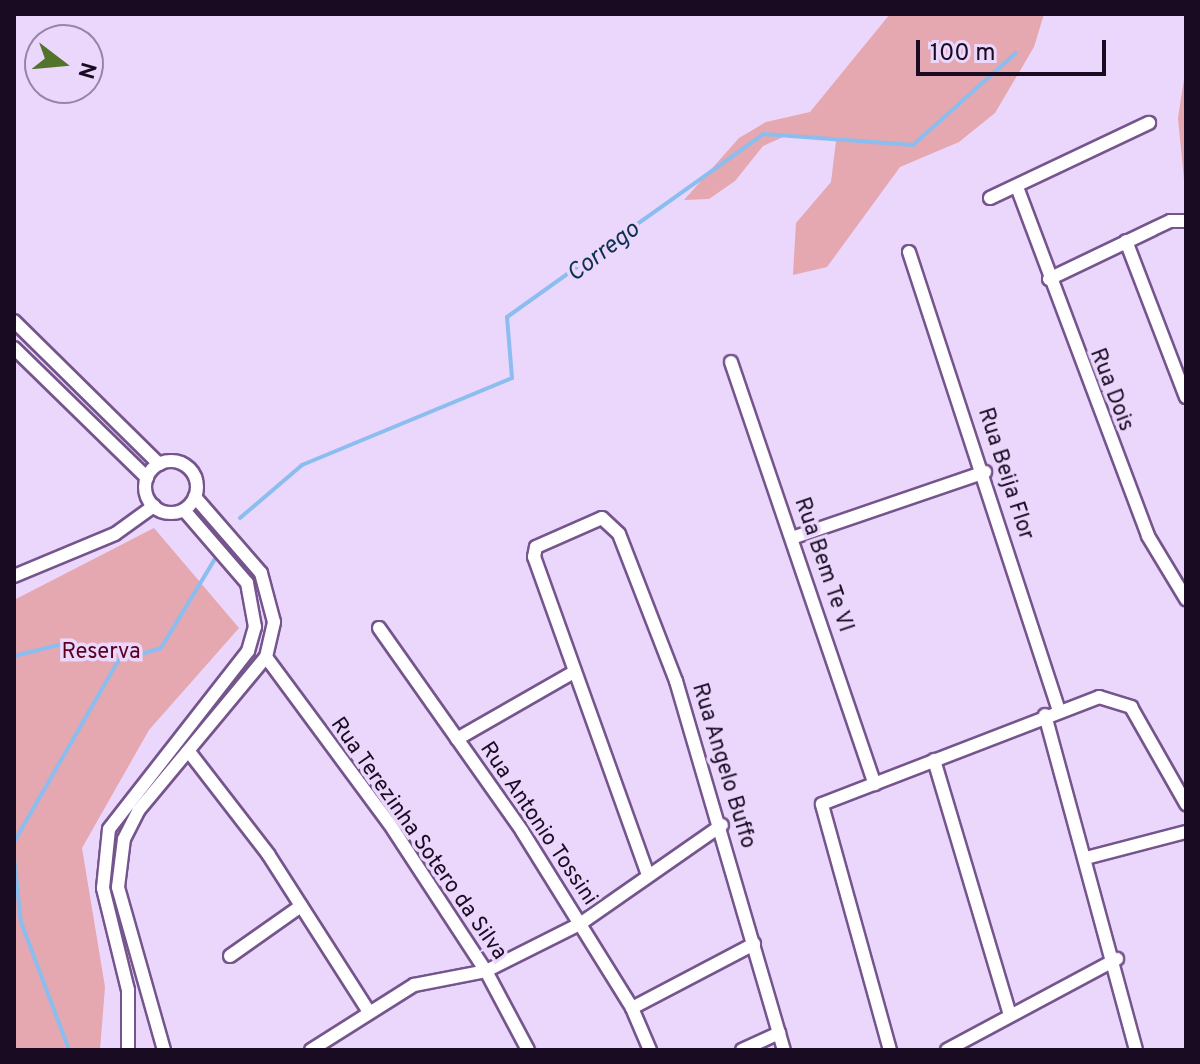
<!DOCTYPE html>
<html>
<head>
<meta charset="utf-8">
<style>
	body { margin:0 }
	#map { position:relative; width:1200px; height:1064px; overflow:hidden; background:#ebd6fc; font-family:Overpass,sans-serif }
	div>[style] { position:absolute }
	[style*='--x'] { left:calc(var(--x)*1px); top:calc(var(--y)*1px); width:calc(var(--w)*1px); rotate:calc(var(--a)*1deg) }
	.green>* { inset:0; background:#e5a7b0 }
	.stream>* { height:4px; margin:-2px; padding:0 2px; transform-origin:2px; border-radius:2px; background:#8cbdef }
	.roads { filter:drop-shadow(2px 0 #75558d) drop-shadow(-2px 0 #75558d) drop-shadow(0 2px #75558d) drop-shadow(0 -2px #75558d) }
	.street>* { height:12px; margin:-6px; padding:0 6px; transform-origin:6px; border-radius:6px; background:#fff }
	.street>.ring { margin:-6px; padding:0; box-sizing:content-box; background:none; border:12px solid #fff; border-radius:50% }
	span { translate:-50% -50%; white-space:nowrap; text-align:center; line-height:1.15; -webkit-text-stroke:7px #ebd6fc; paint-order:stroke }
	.street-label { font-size:22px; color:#190c22 }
	.park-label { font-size:22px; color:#59001f }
	.water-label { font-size:24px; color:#0c3050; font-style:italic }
	.frame { position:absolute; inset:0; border:16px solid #190c22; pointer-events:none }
	.north { position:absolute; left:24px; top:24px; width:80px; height:80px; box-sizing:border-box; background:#ebd6fc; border:2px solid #9785a5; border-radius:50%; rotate:106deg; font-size:22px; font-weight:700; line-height:32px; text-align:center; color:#190c22 }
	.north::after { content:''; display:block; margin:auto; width:28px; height:36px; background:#52732a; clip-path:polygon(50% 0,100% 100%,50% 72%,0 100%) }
	.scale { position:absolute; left:916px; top:40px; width:190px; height:36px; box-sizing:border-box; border:4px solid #190c22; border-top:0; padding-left:10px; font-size:24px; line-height:28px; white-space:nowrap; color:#190c22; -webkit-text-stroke:6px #ebd6fc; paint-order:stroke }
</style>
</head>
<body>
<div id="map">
	<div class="green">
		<div style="clip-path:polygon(890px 14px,1044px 14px,1034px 47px,995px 113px,959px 142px,900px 167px,827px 267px,793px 275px,796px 223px,831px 182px,836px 141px,790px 134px,763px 146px,735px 181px,709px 199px,684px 200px,739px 138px,766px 122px,810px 112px)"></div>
		<div style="clip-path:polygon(1186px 66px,1186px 200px,1178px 118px)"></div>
		<div style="clip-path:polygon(154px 528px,239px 628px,149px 730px,82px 848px,105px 987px,100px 1050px,14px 1050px,14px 600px)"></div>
	</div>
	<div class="stream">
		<div style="--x:240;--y:518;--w:82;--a:-40.5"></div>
		<div style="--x:302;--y:465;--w:227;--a:-22.5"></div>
		<div style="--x:512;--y:378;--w:61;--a:-94.7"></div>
		<div style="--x:507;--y:317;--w:315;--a:-35.5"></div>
		<div style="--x:764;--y:134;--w:149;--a:4.2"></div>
		<div style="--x:913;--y:145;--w:138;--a:-41.8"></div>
		<div style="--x:14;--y:656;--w:59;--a:-13.8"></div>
		<div style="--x:71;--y:642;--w:51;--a:22"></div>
		<div style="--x:118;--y:661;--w:45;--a:-16.8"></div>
		<div style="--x:161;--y:648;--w:110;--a:-58.8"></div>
		<div style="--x:14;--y:842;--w:209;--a:-60.1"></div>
		<div style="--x:14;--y:859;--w:63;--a:83.7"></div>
		<div style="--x:21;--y:922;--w:137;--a:69.4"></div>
	</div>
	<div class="roads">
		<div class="street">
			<div style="--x:1017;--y:187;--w:373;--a:69.4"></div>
			<div style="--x:1148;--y:536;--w:74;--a:58.9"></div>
			<div style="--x:990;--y:198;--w:176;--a:-25.3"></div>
			<div style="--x:1126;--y:241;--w:167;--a:69"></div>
			<div style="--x:909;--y:252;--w:481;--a:71.9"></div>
			<div style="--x:1049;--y:279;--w:134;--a:-25.6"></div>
			<div style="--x:1170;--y:221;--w:16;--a:0"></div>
			<div style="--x:14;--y:321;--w:204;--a:44.6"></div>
			<div style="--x:14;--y:348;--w:186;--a:44.3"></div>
			<div style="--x:731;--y:362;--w:446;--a:71.2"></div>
			<div class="ring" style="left:145px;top:461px;width:40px;height:40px"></div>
			<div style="--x:795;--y:537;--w:201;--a:-18.9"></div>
			<div style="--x:14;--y:576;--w:109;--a:-22.6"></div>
			<div style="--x:115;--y:534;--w:48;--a:-35.7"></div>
			<div style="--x:379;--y:628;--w:248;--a:54.8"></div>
			<div style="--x:522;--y:831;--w:208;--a:58.1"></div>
			<div style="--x:632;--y:1008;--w:46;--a:66.8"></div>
			<div style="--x:266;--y:657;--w:207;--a:53.5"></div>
			<div style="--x:389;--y:823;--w:177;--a:56.8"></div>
			<div style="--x:486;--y:971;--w:89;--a:62"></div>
			<div style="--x:1045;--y:715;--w:347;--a:74.8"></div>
			<div style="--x:457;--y:739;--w:135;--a:-29.8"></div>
			<div style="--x:190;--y:753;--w:128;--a:52.3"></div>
			<div style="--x:268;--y:854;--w:184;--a:57.4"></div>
			<div style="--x:934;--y:760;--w:266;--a:73.4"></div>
			<div style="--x:1086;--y:858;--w:103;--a:-14.6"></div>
			<div style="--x:648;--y:875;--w:338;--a:-109.7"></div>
			<div style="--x:534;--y:557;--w:10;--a:-79"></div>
			<div style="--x:536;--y:547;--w:72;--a:-23.7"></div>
			<div style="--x:602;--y:518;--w:23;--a:43"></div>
			<div style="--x:619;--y:534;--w:158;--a:68.8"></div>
			<div style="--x:676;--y:681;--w:384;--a:73.7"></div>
			<div style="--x:230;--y:956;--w:87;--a:-35.2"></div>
			<div style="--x:632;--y:1008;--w:138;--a:-27.7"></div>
			<div style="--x:128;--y:1050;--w:60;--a:-90"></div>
			<div style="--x:128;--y:990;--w:105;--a:-103.8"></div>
			<div style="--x:103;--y:888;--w:59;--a:-84.2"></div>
			<div style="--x:109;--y:829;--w:226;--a:-52"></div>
			<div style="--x:248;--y:651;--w:25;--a:-74"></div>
			<div style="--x:255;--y:627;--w:45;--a:-100.3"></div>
			<div style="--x:247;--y:583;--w:96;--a:-130.8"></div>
			<div style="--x:164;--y:1050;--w:169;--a:-105.8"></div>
			<div style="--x:118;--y:887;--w:48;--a:-82.9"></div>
			<div style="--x:124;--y:839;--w:31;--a:-63"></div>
			<div style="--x:138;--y:811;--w:200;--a:-50.3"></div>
			<div style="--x:266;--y:657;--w:36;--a:-77"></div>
			<div style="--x:274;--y:622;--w:51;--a:-104.9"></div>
			<div style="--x:261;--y:573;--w:101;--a:-131"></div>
			<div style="--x:311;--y:1050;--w:122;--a:-32.3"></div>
			<div style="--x:414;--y:985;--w:73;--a:-11"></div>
			<div style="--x:486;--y:971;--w:105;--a:-26.6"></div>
			<div style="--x:580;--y:924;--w:173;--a:-34.9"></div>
			<div style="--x:742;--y:1050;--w:41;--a:-24.7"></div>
			<div style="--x:890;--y:1050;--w:255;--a:-105.5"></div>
			<div style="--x:822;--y:804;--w:297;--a:-21.1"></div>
			<div style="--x:1099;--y:697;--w:34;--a:17"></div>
			<div style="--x:1131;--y:707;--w:112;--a:60.4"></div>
			<div style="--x:947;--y:1050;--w:193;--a:-28.2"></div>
		</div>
	</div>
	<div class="street-label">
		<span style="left:1111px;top:390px;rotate:69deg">Rua Dois</span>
		<span style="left:1005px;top:474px;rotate:72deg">Rua Beija Flor</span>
		<span style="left:823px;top:565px;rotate:71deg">Rua Bem Te VI</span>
		<span style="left:723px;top:766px;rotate:73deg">Rua Angelo Buffo</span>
		<span style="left:538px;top:824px;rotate:56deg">Rua Antonio Tossini</span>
		<span style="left:418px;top:839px;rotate:55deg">Rua Terezinha Sotero da Silva</span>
	</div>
	<div class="park-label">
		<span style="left:101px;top:653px">Reserva</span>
	</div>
	<div class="water-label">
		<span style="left:604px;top:253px;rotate:-37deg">Corrego</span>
	</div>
	<div class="frame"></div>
	<div class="north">N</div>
	<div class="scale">100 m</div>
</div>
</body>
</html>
